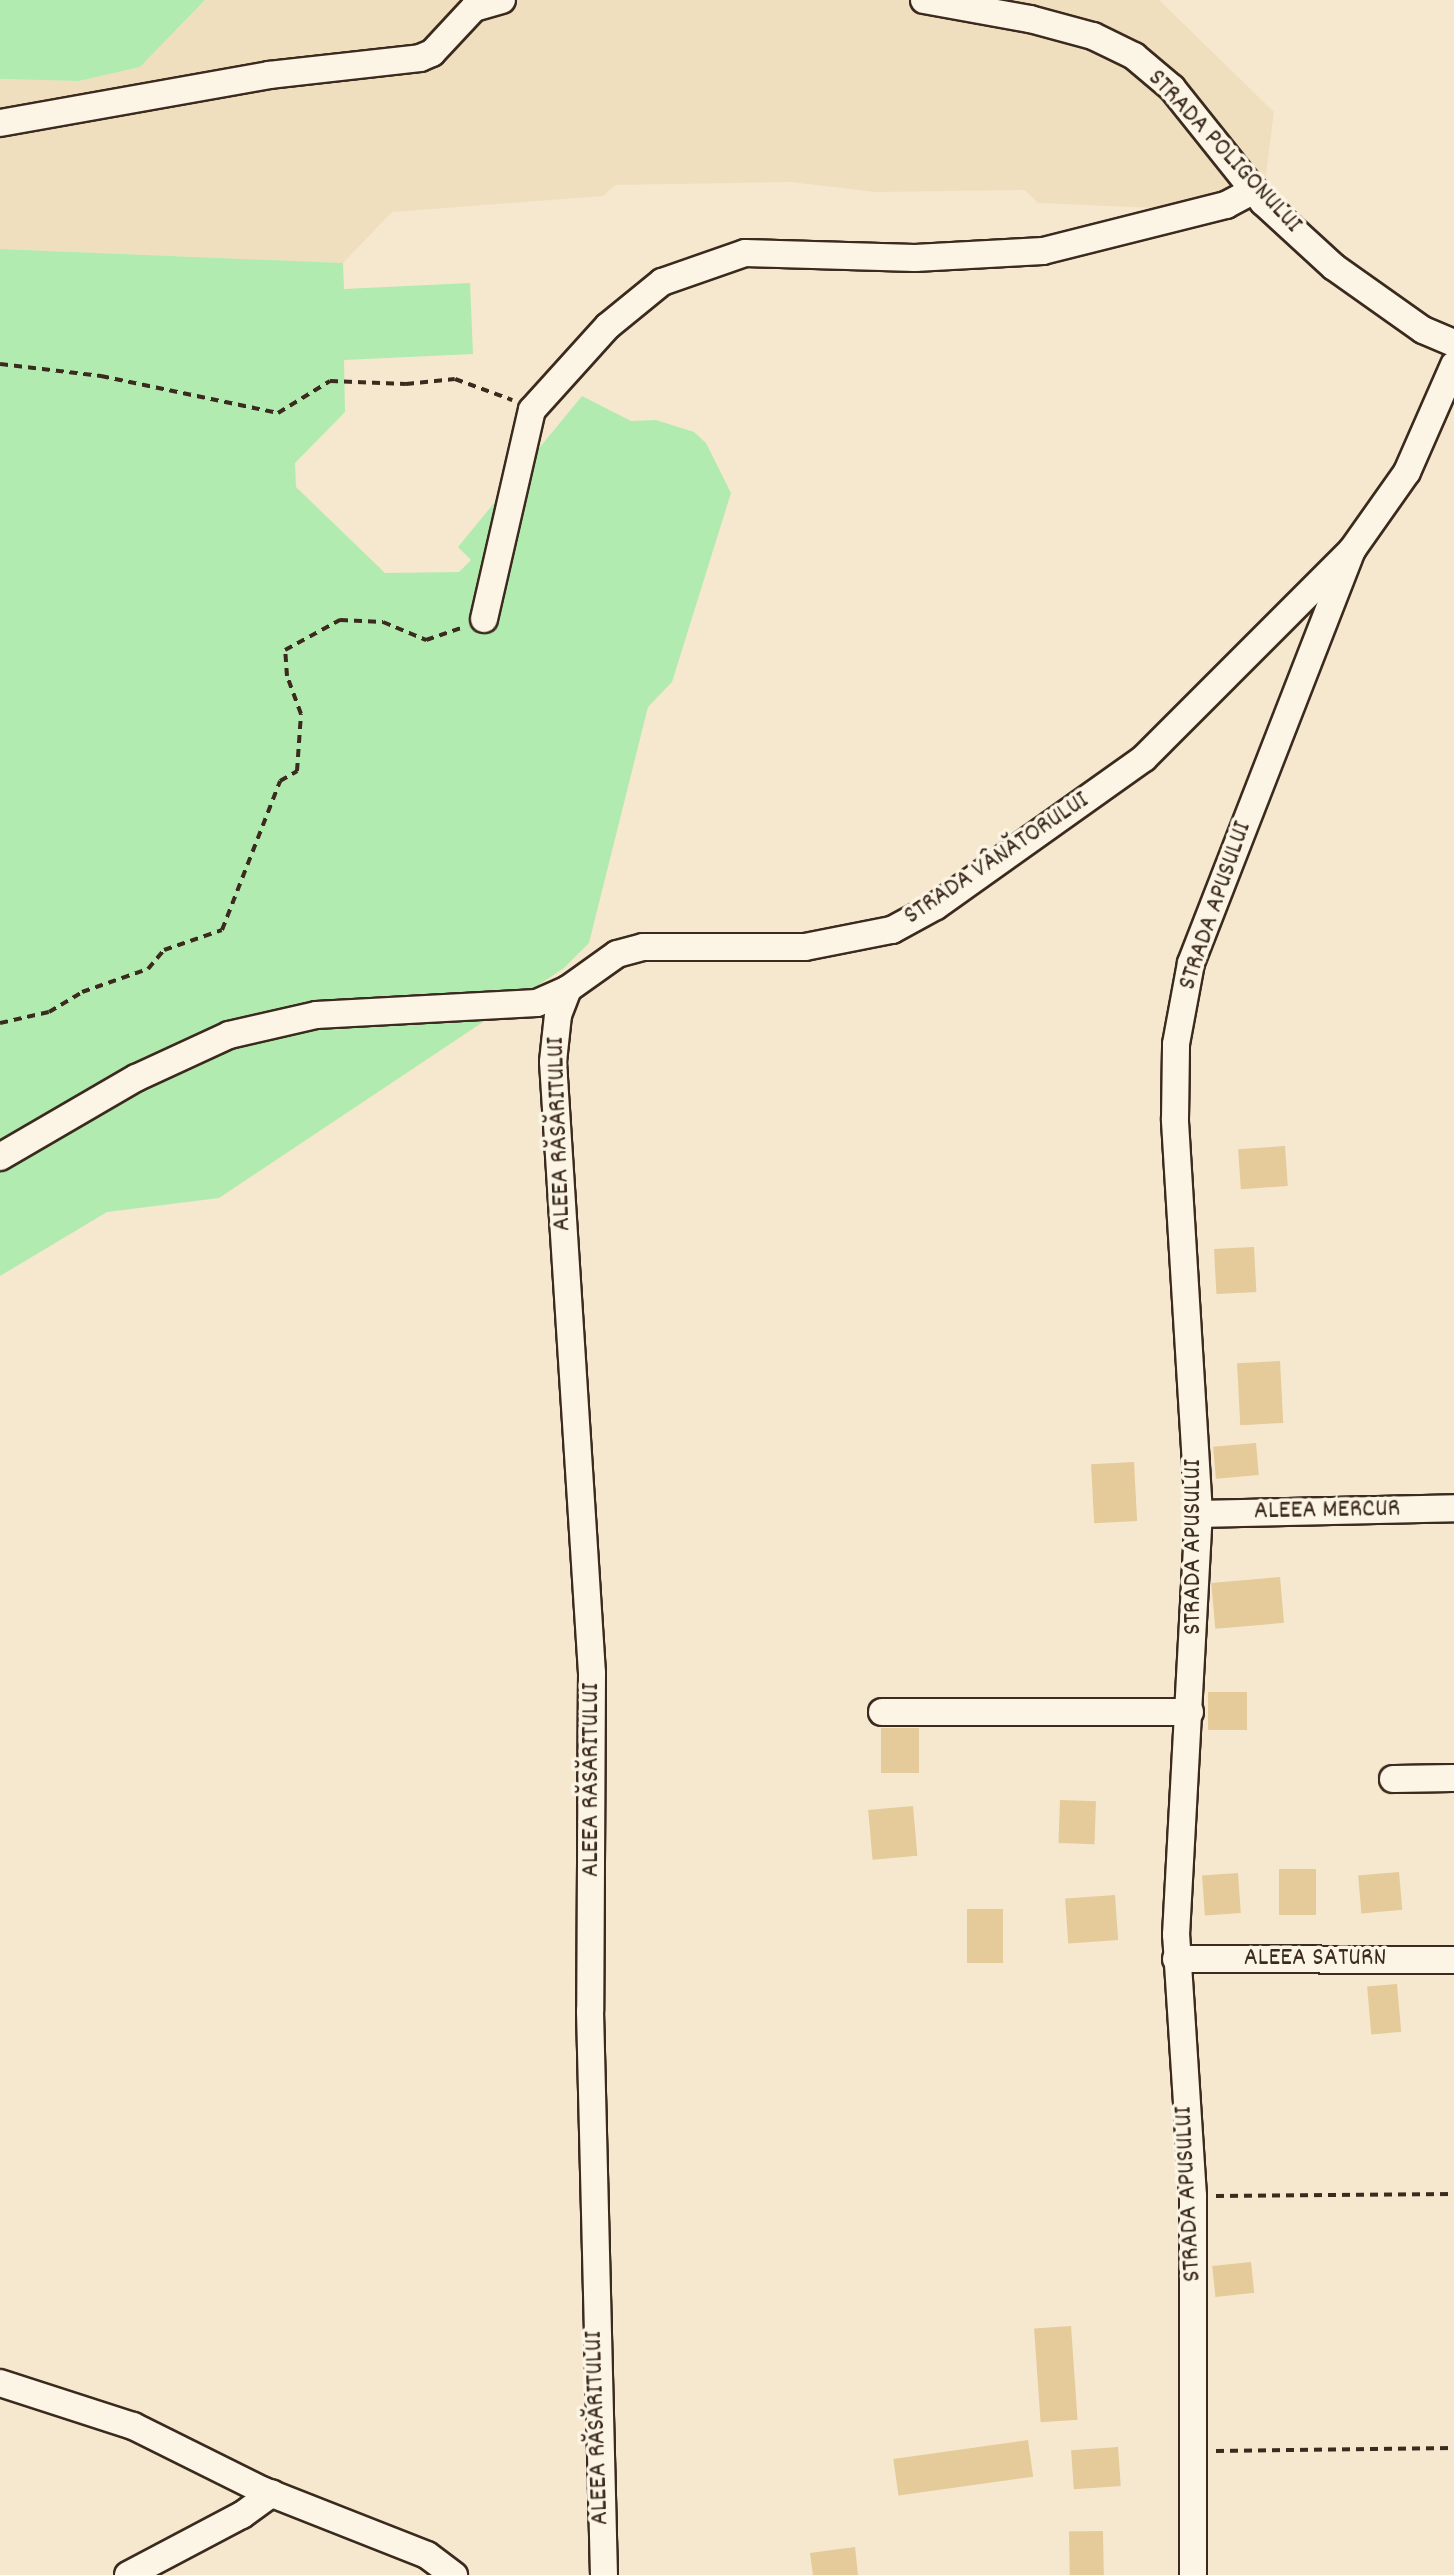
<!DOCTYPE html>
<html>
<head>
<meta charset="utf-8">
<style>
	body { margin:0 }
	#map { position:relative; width:1454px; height:2575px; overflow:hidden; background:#f5e8ce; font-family:Dekko,sans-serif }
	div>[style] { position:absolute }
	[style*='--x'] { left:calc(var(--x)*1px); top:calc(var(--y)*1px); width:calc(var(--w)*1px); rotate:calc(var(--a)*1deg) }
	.built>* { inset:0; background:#f0dfbe }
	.green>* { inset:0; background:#b2ebb0 }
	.building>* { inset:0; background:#e5ca9a; transform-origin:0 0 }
	.path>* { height:4px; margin-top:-2px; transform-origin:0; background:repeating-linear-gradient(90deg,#3b2a1e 0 8px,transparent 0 14px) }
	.roads { filter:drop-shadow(2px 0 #3b2a1e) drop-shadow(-2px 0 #3b2a1e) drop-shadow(0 2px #3b2a1e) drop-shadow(0 -2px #3b2a1e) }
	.minor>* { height:26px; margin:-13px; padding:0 13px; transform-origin:13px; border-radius:13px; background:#fcf5e5 }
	span { translate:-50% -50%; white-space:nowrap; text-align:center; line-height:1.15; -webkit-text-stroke:7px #fcf5e5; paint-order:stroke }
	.street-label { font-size:26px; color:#3b2a1e }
</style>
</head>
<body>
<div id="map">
	<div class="built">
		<div style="clip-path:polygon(205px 0,1159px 0,1274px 112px,1263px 199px,1250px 212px,1038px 203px,1025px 190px,876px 192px,790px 182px,615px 185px,603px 196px,392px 212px,343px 263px,0 249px,0 79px,79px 81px,140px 67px)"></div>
	</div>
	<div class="green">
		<div style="clip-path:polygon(0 0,205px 0,140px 67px,79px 81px,0 79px)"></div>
		<div style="clip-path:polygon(0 249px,343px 263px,344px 289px,470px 283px,473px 354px,344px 360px,345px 412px,295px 463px,296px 487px,385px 573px,459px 572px,471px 560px,458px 547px,582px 396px,631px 421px,656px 420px,694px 432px,706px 443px,731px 493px,672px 682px,648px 707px,589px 943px,564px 968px,219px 1198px,107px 1212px,0 1276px)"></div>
	</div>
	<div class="building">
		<div style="left:1285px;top:1146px;width:40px;height:47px;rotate:86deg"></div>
		<div style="left:1254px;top:1247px;width:45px;height:40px;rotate:87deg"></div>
		<div style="left:1280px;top:1361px;width:62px;height:43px;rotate:87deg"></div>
		<div style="left:1256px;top:1443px;width:32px;height:43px;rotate:85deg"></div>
		<div style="left:1134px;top:1462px;width:59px;height:43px;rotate:87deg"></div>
		<div style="left:1280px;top:1577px;width:46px;height:69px;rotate:85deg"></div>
		<div style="left:1208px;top:1692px;width:39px;height:38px"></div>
		<div style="left:881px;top:1728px;width:38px;height:45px"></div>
		<div style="left:1060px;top:1800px;width:36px;height:43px;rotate:2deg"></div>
		<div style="left:913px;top:1806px;width:50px;height:45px;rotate:85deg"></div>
		<div style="left:1279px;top:1869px;width:37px;height:46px"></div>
		<div style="left:1399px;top:1872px;width:38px;height:41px;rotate:85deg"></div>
		<div style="left:1238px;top:1873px;width:40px;height:36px;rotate:86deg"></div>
		<div style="left:1115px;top:1895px;width:45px;height:50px;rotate:86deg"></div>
		<div style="left:1003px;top:1909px;width:54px;height:36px;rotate:90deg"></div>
		<div style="left:1397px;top:1984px;width:48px;height:30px;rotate:85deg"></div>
		<div style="left:1251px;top:2262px;width:31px;height:39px;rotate:84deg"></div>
		<div style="left:1071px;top:2326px;width:94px;height:37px;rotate:86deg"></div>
		<div style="left:1028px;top:2440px;width:37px;height:136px;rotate:82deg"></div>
		<div style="left:1118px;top:2447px;width:39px;height:47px;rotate:86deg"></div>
		<div style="left:1103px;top:2531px;width:44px;height:34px;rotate:89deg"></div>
		<div style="clip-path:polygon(855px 2547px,858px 2575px,813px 2575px,810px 2553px)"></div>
	</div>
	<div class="path">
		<div style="--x:0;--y:364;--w:102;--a:6.8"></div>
		<div style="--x:101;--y:376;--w:181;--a:11.8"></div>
		<div style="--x:278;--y:413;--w:61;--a:-31.6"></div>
		<div style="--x:330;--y:381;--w:76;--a:2.3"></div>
		<div style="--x:406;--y:384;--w:49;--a:-5.8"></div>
		<div style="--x:455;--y:379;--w:61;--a:20.2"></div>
		<div style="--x:0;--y:1023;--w:50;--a:-12.7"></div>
		<div style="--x:49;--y:1012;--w:39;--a:-31"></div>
		<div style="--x:82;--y:992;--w:70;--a:-19.2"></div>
		<div style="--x:148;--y:969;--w:25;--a:-50"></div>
		<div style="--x:164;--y:950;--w:61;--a:-19"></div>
		<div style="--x:222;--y:930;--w:160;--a:-68.7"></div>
		<div style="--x:280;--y:781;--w:20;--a:-30"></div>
		<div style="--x:297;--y:771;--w:57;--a:-86"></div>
		<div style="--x:301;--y:714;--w:40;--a:-110.2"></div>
		<div style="--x:287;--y:676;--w:26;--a:-94"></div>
		<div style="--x:285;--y:650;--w:63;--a:-28.6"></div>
		<div style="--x:340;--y:620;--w:43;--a:2.7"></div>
		<div style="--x:383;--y:622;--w:47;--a:22.7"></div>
		<div style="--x:426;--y:640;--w:39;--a:-19"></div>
		<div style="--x:1216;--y:2196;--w:238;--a:-0.5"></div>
		<div style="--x:1216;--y:2451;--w:238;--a:-0.7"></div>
	</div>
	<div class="roads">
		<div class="minor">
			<div style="--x:924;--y:0;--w:108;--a:10.2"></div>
			<div style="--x:1030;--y:19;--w:65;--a:15.1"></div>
			<div style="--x:1093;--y:36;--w:46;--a:26"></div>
			<div style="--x:1134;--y:56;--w:50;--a:40.1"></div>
			<div style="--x:1172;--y:88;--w:146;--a:51.4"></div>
			<div style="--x:1263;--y:202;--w:96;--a:42.5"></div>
			<div style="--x:1334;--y:267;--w:109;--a:35.3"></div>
			<div style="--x:1423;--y:330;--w:34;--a:23"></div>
			<div style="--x:0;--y:123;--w:273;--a:-10.1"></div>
			<div style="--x:269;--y:75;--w:152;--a:-6.4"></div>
			<div style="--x:420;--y:58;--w:13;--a:-23"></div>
			<div style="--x:432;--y:53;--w:62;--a:-47"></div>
			<div style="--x:474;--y:8;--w:29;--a:-16"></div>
			<div style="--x:484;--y:619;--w:214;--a:-77.1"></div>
			<div style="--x:532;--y:410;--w:113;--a:-47.9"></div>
			<div style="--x:608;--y:326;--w:70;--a:-39.2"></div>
			<div style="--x:662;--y:282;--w:88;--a:-19.3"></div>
			<div style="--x:745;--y:253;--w:170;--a:1.7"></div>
			<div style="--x:915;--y:258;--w:128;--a:-3.1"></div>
			<div style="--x:1043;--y:251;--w:189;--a:-14.1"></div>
			<div style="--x:1226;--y:205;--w:32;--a:-28"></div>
			<div style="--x:568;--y:989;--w:28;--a:111"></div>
			<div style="--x:558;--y:1015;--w:47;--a:96.1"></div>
			<div style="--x:553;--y:1062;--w:612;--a:86.35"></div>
			<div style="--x:592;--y:1673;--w:338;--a:90.3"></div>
			<div style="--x:590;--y:2011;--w:564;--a:88.58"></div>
			<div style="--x:0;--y:1157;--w:157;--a:-30.2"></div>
			<div style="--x:136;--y:1078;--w:102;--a:-24.8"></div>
			<div style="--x:229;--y:1035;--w:89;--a:-12.9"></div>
			<div style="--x:316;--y:1015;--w:221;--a:-3.1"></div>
			<div style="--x:537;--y:1003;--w:34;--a:-24"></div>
			<div style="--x:568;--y:989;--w:60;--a:-35.5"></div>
			<div style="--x:617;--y:954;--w:27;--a:-15"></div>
			<div style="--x:643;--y:947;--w:162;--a:0"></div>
			<div style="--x:805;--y:947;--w:89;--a:-11.1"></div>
			<div style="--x:892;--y:930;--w:50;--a:-28.6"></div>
			<div style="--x:936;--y:906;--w:255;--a:-35.4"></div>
			<div style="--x:1144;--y:758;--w:294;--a:-45"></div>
			<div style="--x:1352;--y:550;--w:95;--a:-54.8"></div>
			<div style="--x:1407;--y:472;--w:117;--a:-66.3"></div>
			<div style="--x:1199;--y:1514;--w:255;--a:-1.3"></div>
			<div style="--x:882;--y:1712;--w:308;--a:0"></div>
			<div style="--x:1393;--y:1779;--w:61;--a:-0.9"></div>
			<div style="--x:1176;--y:1959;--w:278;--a:0.2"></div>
			<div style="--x:0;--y:2383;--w:140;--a:17.9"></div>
			<div style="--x:133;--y:2426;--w:144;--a:26.4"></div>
			<div style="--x:262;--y:2490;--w:177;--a:21.5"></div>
			<div style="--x:427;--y:2555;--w:34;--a:37"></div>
			<div style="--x:128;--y:2575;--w:129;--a:-27.8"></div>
			<div style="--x:242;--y:2515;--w:37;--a:-36"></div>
			<div style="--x:1193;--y:2575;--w:379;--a:-90"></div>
			<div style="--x:1193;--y:2196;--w:262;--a:-93.7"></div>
			<div style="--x:1176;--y:1935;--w:422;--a:-86.9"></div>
			<div style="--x:1199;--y:1514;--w:396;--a:-93.5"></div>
			<div style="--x:1175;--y:1119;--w:75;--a:-89.2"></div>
			<div style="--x:1176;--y:1044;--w:82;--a:-79.5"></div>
			<div style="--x:1191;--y:963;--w:443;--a:-68.7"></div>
		</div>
	</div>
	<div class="street-label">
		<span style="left:1224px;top:152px;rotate:47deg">STRADA POLIGONULUI</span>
		<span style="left:997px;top:859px;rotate:-34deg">STRADA VÂNĂTORULUI</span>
		<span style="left:1216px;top:906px;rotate:-71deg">STRADA APUSULUI</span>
		<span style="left:560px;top:1134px;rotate:-92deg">ALEEA RĂSĂRITULUI</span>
		<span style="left:1327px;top:1511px;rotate:-1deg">ALEEA MERCUR</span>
		<span style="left:1194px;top:1547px;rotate:-90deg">STRADA APUSULUI</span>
		<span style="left:592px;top:1780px;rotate:-90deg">ALEEA RĂSĂRITULUI</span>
		<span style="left:1315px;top:1959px">ALEEA SATURN</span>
		<span style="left:1189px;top:2194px;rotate:-93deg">STRADA APUSULUI</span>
		<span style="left:598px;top:2428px;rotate:-92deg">ALEEA RĂSĂRITULUI</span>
	</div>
</div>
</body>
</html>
